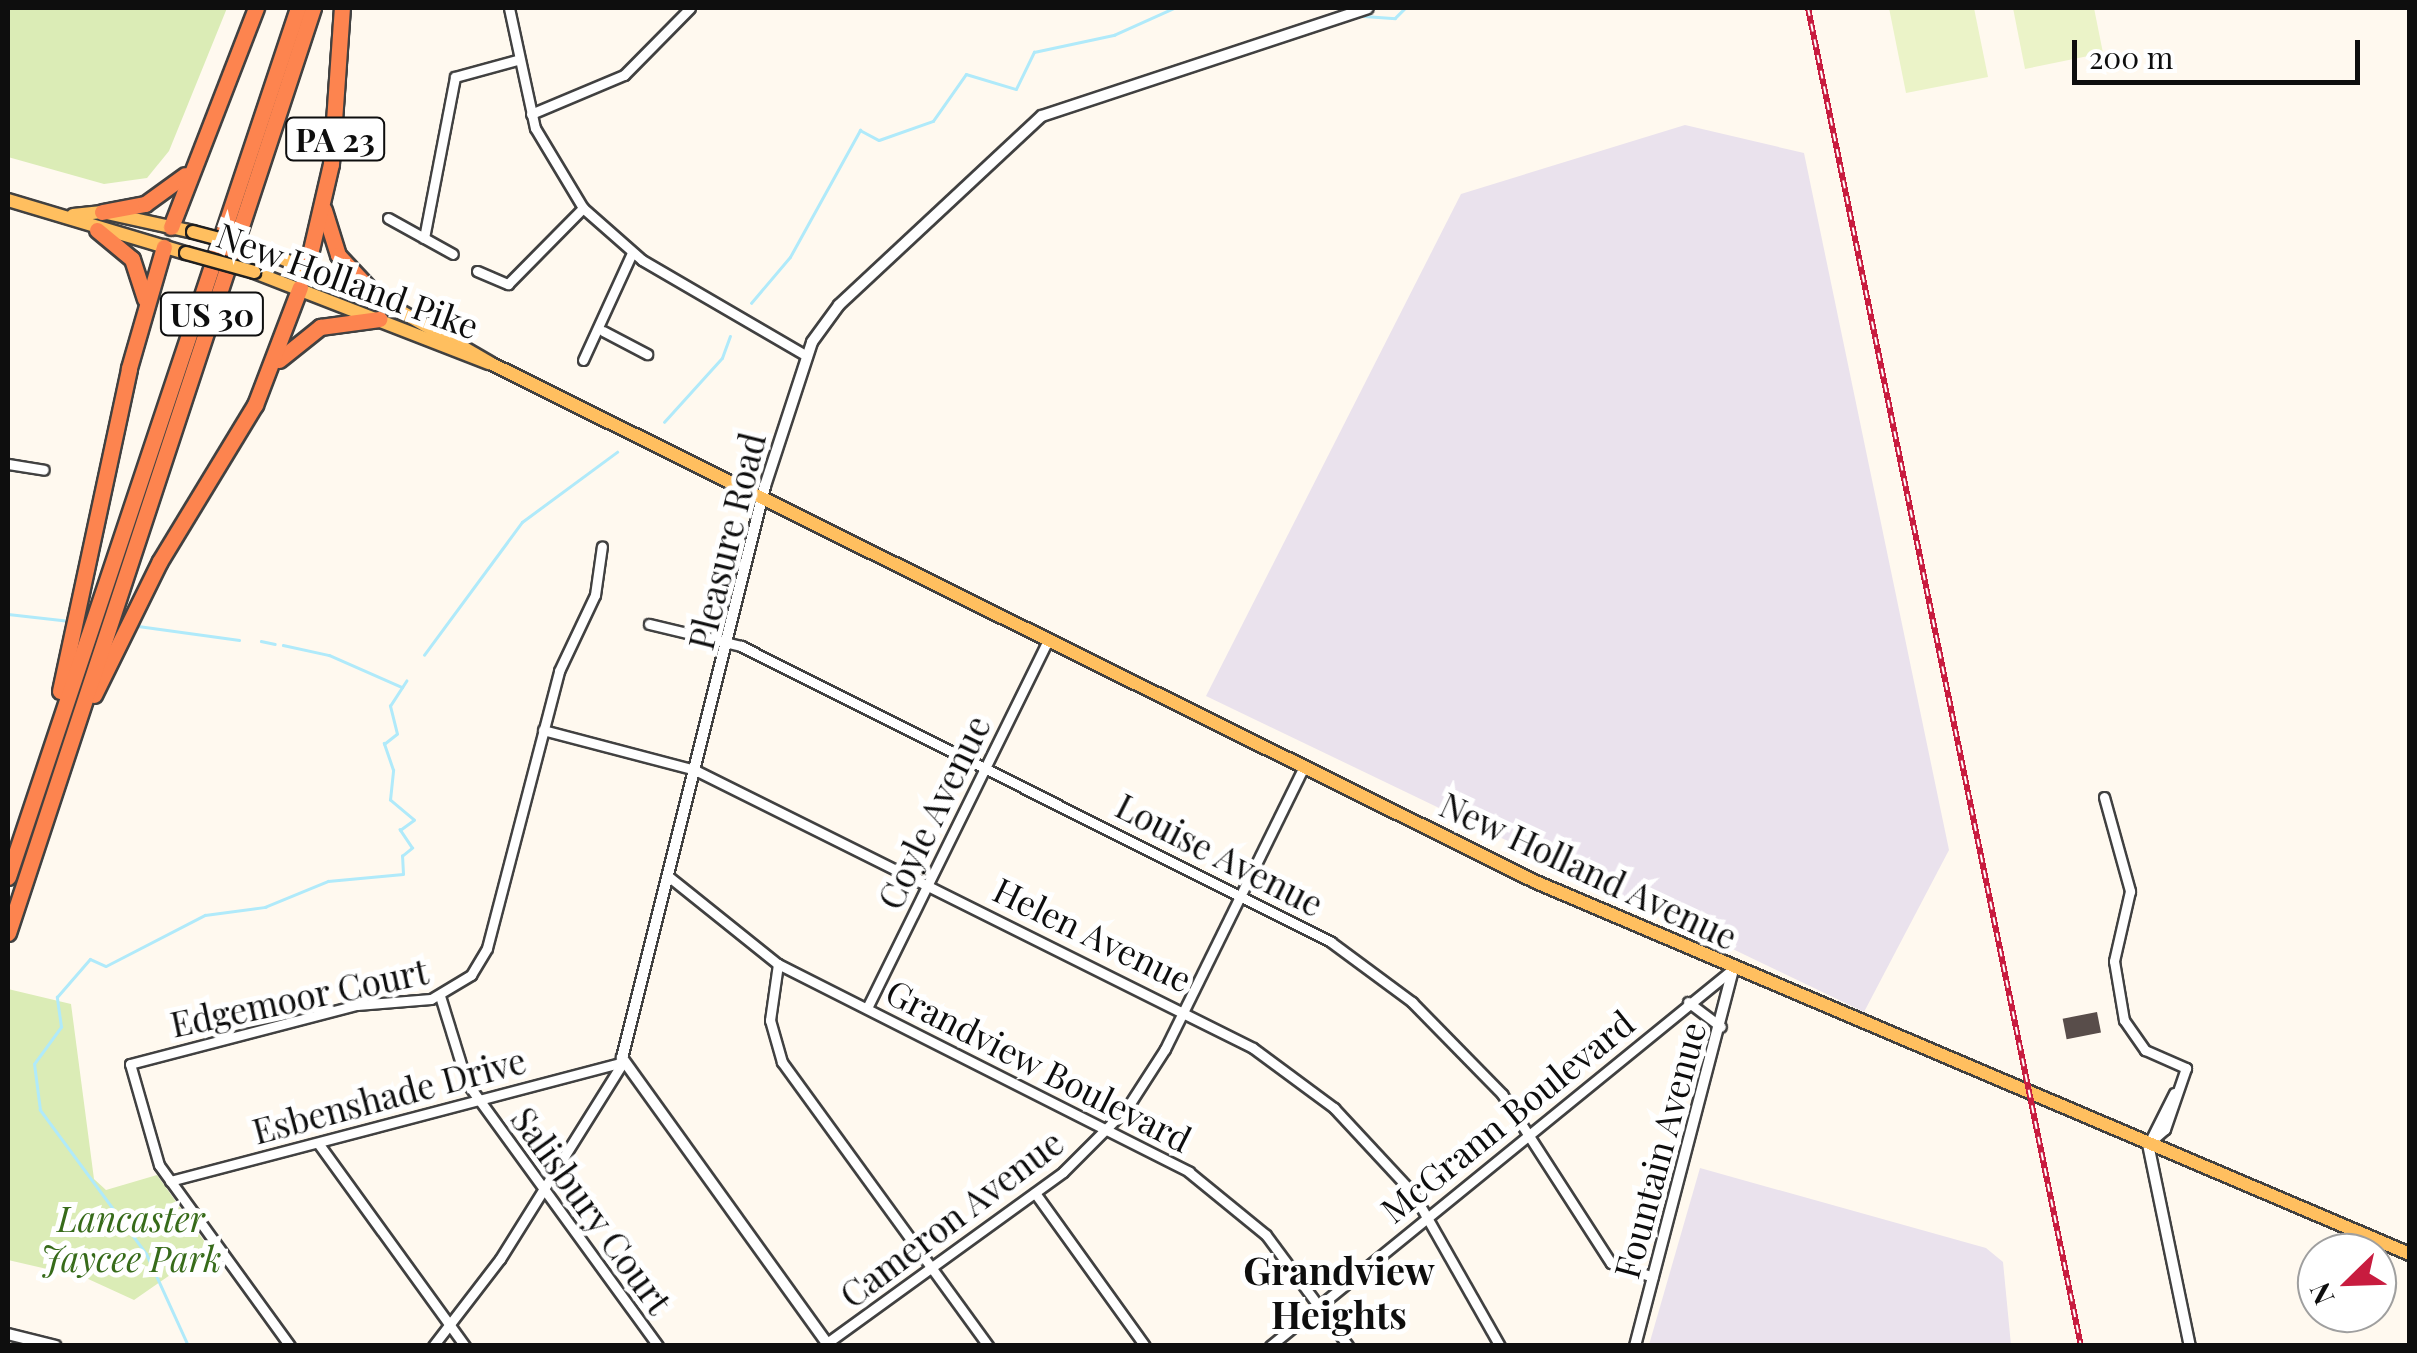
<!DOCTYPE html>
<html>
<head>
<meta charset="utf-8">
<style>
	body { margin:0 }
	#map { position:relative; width:2417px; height:1353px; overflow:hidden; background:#fff9ef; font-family:"Playfair Display",serif }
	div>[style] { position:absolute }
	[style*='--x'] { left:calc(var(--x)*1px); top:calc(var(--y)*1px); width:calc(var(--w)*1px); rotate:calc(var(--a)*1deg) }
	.industrial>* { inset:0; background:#eae2ed }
	.green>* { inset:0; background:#dbecb6 }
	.pitch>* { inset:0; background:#ebf3c8 }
	.stream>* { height:2.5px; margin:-1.25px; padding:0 1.25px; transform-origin:1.25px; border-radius:1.25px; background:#b0eafa }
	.building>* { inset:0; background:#584d4a; transform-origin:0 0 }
	.roads { filter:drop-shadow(2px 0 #414141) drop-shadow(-2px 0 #414141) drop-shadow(0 2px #414141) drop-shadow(0 -2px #414141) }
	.minor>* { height:9px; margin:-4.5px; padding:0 4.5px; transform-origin:4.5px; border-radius:4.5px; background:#fff }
	.tertiary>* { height:10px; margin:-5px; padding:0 5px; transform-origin:5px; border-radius:5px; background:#fff }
	.primary>* { height:12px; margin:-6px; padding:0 6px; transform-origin:6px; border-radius:6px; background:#ffbf5f }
	.motorway>* { height:15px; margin:-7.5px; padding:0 7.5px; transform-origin:7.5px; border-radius:7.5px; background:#fd844f }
	.rail>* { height:6px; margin-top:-3px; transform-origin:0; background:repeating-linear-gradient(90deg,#fff 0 8px,#c81c3f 0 16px); box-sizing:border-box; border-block:2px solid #c81c3f }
	.bridges { filter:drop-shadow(2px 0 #1f1f1f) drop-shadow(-2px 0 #1f1f1f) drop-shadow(0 2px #1f1f1f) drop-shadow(0 -2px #1f1f1f) }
	.primary-bridge>* { height:12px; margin:-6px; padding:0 6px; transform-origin:6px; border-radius:6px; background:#ffbf5f }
	span { translate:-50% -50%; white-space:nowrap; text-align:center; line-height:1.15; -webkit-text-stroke:10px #fff; paint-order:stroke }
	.shield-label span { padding:2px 8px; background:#fff; border:2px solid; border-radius:8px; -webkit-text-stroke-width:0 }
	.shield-label { font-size:32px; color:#0e0e0e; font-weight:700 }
	.street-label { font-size:35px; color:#0e0e0e }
	.park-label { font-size:35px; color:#376b1a; font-style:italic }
	.neighbourhood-label { font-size:38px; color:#0e0e0e; font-weight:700 }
	.frame { position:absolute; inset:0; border:10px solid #0e0e0e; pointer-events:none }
	.north { position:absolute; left:2297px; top:1233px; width:100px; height:100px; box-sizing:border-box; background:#fff; border:2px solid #9f9f9f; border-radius:50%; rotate:247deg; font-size:28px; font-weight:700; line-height:40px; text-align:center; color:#0e0e0e }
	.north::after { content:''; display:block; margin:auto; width:35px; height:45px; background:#c81c3f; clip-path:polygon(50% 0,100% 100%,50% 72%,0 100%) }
	.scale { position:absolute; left:2072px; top:40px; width:288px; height:45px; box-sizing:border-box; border:5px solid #0e0e0e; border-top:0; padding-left:12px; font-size:30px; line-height:35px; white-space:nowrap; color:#0e0e0e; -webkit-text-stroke:8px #fff; paint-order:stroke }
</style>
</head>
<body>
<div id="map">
	<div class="industrial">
		<div style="clip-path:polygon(1685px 125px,1804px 153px,1949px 850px,1864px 1012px,1206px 696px,1461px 194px)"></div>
		<div style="clip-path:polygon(1700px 1168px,1986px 1248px,2003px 1262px,2011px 1345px,1649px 1345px)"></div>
	</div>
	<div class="green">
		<div style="clip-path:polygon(8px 8px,227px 8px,169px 151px,147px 178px,104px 184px,8px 157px)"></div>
		<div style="clip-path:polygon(8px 989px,71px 1004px,94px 1179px,106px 1190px,157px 1175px,209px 1248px,134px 1300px,86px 1278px,8px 1260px)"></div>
	</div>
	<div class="pitch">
		<div style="clip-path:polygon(1889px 8px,1974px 8px,1988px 77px,1906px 93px)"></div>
		<div style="clip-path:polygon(2013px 8px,2094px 8px,2103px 53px,2025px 69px)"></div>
	</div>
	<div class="stream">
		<div style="--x:1364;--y:16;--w:31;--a:4"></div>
		<div style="--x:1395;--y:18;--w:14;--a:-45"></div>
		<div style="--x:751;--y:303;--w:60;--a:-49.7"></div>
		<div style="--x:790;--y:257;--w:145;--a:-61.1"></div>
		<div style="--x:860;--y:130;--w:21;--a:28"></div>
		<div style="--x:879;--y:140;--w:57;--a:-19.4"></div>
		<div style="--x:933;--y:121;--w:57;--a:-54.9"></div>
		<div style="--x:966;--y:74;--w:52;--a:16.7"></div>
		<div style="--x:1016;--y:89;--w:41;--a:-64.1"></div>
		<div style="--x:1034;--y:52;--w:82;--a:-12"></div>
		<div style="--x:1114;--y:35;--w:66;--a:-24.2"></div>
		<div style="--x:664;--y:422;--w:86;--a:-47.8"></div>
		<div style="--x:722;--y:358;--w:23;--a:-70"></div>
		<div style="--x:8;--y:614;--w:62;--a:6.4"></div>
		<div style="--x:138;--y:626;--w:102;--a:7.9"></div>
		<div style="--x:261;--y:641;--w:14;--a:12"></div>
		<div style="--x:283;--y:645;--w:47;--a:12.3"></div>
		<div style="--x:329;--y:655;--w:80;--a:23.7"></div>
		<div style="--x:424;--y:655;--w:165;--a:-53.6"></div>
		<div style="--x:522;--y:522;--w:118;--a:-36.4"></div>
		<div style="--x:188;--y:1346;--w:101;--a:-114.5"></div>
		<div style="--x:146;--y:1254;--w:179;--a:-126.4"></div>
		<div style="--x:40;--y:1110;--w:46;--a:-97.4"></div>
		<div style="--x:34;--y:1064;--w:46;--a:-53.9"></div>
		<div style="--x:61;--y:1027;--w:30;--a:-98"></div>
		<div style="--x:57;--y:997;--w:50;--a:-49"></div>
		<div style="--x:90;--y:959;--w:17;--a:24"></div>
		<div style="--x:106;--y:966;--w:111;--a:-27.3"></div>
		<div style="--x:205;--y:915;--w:61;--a:-7.6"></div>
		<div style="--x:265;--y:907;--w:68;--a:-22.4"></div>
		<div style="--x:328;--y:881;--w:75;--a:-5.3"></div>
		<div style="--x:403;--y:874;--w:18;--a:-93"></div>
		<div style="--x:402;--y:856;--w:13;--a:-39"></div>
		<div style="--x:412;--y:848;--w:22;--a:-124"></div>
		<div style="--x:400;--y:830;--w:17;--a:-36"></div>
		<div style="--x:414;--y:820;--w:31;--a:-140"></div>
		<div style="--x:390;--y:800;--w:30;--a:-84"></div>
		<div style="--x:393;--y:770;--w:28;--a:-109"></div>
		<div style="--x:384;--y:744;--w:16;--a:-38"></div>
		<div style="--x:397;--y:734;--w:29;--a:-104"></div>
		<div style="--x:390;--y:706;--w:30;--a:-57"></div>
	</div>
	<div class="building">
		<div style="left:2097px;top:1012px;width:21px;height:35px;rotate:79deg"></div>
	</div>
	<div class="roads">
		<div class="minor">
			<div style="--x:509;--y:8;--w:123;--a:77.8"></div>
			<div style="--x:535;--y:128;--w:93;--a:59"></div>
			<div style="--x:583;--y:208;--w:79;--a:41.4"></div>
			<div style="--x:642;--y:260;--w:191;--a:30.2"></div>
			<div style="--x:531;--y:114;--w:101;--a:-22.8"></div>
			<div style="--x:624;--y:75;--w:94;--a:-45.4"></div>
			<div style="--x:388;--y:218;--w:74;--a:29"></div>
			<div style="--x:424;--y:238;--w:164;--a:-79.1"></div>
			<div style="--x:455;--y:77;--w:64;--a:-15.3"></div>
			<div style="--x:477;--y:271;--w:34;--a:23"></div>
			<div style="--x:508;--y:284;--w:107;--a:-45.4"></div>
			<div style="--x:603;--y:331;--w:50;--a:27.6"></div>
			<div style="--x:583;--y:360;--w:118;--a:-65.4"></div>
			<div style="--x:8;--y:464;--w:36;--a:9"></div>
			<div style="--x:649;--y:624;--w:95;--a:13.4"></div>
			<div style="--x:741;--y:646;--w:660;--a:26.64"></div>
			<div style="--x:1331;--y:942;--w:101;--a:36.5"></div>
			<div style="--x:1412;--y:1002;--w:129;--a:45.6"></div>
			<div style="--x:1502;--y:1094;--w:201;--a:57.2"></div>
			<div style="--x:1611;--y:1263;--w:44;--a:18.4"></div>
			<div style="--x:543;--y:730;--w:157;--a:14.7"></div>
			<div style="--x:695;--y:770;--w:623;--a:26.48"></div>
			<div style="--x:1253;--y:1048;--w:101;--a:36.5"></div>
			<div style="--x:1334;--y:1108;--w:116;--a:47.1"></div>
			<div style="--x:1413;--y:1193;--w:176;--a:60.4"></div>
			<div style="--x:2104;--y:797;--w:98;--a:74.5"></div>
			<div style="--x:2130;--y:891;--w:72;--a:102.9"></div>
			<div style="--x:2114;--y:961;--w:60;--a:80.4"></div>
			<div style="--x:2124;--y:1020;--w:37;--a:55"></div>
			<div style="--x:2145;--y:1050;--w:45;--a:23.7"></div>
			<div style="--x:2186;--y:1068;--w:65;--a:109"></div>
			<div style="--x:2165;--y:1129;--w:23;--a:139"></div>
			<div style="--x:668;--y:876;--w:141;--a:38.7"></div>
			<div style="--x:778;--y:964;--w:461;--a:26.8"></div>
			<div style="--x:1189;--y:1172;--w:99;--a:39.3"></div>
			<div style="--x:1266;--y:1235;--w:138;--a:53.5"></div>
			<div style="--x:778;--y:964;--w:57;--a:98.1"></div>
			<div style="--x:770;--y:1020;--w:44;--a:74.1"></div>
			<div style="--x:782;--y:1062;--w:351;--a:54"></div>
			<div style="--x:440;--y:996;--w:91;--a:72.8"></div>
			<div style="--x:467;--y:1083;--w:325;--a:54"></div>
			<div style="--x:1688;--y:1002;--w:41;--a:37.1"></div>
			<div style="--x:867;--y:1008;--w:410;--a:-63.8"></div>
			<div style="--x:318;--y:1143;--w:251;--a:54.1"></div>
			<div style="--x:2149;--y:1143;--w:56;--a:-63.4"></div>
			<div style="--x:170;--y:1181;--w:468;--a:-14.7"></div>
			<div style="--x:1035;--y:1193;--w:188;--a:54.3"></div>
			<div style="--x:827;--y:1343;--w:291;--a:-35.9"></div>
			<div style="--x:1063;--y:1172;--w:91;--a:-45"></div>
			<div style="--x:1127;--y:1108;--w:70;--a:-57.2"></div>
			<div style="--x:1165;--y:1049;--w:315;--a:-63.8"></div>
			<div style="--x:290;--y:1346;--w:223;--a:-125.9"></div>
			<div style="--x:159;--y:1165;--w:105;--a:-106"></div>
			<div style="--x:130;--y:1064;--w:235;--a:-14.6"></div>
			<div style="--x:357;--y:1005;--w:74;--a:-4.6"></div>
			<div style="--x:431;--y:999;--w:47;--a:-31"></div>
			<div style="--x:471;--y:975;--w:31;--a:-59"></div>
			<div style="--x:487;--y:948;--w:286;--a:-75.4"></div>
			<div style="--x:559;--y:671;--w:84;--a:-64.7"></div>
			<div style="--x:595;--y:595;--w:49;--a:-81.9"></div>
			<div style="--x:433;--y:1346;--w:110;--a:-52.4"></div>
			<div style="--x:500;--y:1259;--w:232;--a:-58"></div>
			<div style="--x:1270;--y:1346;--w:597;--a:-39.15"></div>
		</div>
		<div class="tertiary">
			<div style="--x:2148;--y:1144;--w:206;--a:78.3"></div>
			<div style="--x:8;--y:1334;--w:49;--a:14"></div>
			<div style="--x:829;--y:1346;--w:355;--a:-125.7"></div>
			<div style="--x:622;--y:1058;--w:590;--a:-75.96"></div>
			<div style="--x:765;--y:486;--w:151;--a:-71.9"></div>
			<div style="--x:812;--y:342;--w:46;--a:-53.9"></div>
			<div style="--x:839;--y:305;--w:277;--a:-43"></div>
			<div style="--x:1042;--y:116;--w:343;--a:-18.3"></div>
			<div style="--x:1635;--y:1346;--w:390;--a:-75.4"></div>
		</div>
		<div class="primary">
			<div style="--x:8;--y:200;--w:186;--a:16.6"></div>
			<div style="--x:73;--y:215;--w:29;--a:-6"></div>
			<div style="--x:102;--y:212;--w:93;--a:12.4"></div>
			<div style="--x:261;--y:250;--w:126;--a:22.3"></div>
			<div style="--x:378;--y:298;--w:129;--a:30.1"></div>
			<div style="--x:490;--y:363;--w:1168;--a:26.39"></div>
			<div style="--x:1536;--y:882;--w:950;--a:23.06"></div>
			<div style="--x:254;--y:272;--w:252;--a:21.2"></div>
		</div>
		<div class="motorway">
			<div style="--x:324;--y:210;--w:47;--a:72.7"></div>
			<div style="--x:338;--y:255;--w:59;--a:47.1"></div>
			<div style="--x:102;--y:212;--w:44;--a:-10.5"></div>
			<div style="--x:145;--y:204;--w:49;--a:-35.9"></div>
			<div style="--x:171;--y:227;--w:235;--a:-68.8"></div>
			<div style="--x:97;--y:230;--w:45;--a:39.6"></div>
			<div style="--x:132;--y:259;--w:42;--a:72"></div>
			<div style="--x:307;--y:267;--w:106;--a:-76.9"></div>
			<div style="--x:331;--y:164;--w:156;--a:-86"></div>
			<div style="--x:279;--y:360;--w:53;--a:-38.8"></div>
			<div style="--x:320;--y:327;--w:60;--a:-7.7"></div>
			<div style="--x:60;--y:691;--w:330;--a:-77.9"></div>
			<div style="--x:129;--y:368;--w:126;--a:-73.9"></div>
			<div style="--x:94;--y:695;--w:149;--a:-63.8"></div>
			<div style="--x:160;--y:561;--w:183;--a:-58.7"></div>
			<div style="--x:255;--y:405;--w:126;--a:-69.1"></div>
			<div style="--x:8;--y:877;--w:916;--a:-71.55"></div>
			<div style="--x:8;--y:933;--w:974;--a:-71.75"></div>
		</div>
	</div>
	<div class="rail">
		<div style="--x:1808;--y:8;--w:1366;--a:78.47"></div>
	</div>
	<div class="bridges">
		<div class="primary-bridge">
			<div style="--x:193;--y:232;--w:70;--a:14.8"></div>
			<div style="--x:186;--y:253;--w:71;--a:15.6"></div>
		</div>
	</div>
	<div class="shield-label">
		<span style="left:335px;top:139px">PA 23</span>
		<span style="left:212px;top:314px">US 30</span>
	</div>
	<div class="street-label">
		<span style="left:348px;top:280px;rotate:20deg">New Holland Pike</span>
		<span style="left:726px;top:541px;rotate:-76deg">Pleasure Road</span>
		<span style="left:933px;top:812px;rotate:-64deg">Coyle Avenue</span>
		<span style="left:1220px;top:854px;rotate:27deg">Louise Avenue</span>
		<span style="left:1589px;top:870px;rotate:25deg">New Holland Avenue</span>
		<span style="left:1093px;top:934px;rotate:26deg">Helen Avenue</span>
		<span style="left:299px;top:997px;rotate:-12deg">Edgemoor Court</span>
		<span style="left:1039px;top:1065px;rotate:27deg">Grandview Boulevard</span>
		<span style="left:389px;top:1095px;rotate:-15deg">Esbenshade Drive</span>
		<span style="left:1507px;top:1116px;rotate:-39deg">McGrann Boulevard</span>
		<span style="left:1659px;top:1150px;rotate:-75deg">Fountain Avenue</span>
		<span style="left:592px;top:1210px;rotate:54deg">Salisbury Court</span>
		<span style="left:951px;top:1218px;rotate:-37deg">Cameron Avenue</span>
	</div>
	<div class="park-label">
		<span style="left:131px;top:1238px">Lancaster<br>Jaycee Park</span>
	</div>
	<div class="neighbourhood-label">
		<span style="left:1339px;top:1292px">Grandview<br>Heights</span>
	</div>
	<div class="frame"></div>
	<div class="north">N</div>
	<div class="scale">200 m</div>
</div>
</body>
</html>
